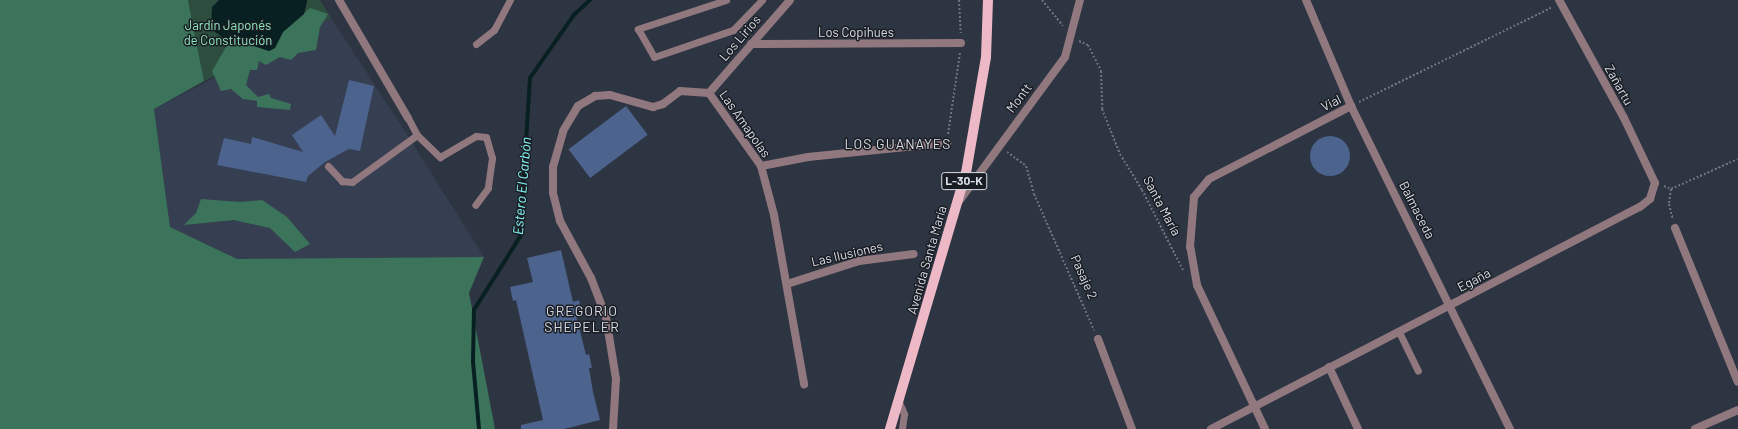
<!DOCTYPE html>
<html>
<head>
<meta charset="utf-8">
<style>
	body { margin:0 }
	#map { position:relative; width:1738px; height:429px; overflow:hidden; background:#2e3542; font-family:Barlow,sans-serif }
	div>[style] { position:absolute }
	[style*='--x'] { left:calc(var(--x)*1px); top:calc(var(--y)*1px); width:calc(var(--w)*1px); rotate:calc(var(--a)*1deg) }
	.built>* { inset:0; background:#353f51 }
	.green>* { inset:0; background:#2d4e3f }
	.forest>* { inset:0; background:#3b745a }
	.water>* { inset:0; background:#082021 }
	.stream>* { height:3.5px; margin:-1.75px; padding:0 1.75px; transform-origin:1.75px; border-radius:1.75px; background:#082021 }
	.building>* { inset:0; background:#4c638d; transform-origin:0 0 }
	.round { border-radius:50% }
	.path>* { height:2px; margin-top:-1px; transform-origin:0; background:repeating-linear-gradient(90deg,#6d737f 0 2px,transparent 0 4px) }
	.lane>* { height:7px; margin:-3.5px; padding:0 3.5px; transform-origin:3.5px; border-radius:3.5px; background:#91787e }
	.street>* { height:8px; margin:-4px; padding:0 4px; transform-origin:4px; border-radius:4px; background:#91787e }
	.primary>* { height:10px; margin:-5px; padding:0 5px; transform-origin:5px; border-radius:5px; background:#edb9c6 }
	span { translate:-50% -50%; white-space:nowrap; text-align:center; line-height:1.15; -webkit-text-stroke:3px #1a1d23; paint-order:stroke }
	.shield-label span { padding:1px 3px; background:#1a1d23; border:1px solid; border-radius:3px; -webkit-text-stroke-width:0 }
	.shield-label { font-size:12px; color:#dadfe7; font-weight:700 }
	.park-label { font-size:13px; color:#8ee6bd }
	.street-label { font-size:13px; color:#dadfe7 }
	.neighbourhood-label { font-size:14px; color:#dadfe7; letter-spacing:1px }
	.water-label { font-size:14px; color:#85f6f9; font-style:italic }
</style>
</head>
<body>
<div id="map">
	<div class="built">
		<div style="clip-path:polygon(331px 18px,399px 122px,484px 257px,237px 259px,170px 227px,154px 109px)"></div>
	</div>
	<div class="green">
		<div style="clip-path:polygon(188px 0,320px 0,331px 18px,204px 81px)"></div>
	</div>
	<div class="forest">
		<div style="clip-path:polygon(0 0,188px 0,204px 81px,154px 109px,170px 227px,237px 259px,484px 257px,469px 293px,495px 429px,0 429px)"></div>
		<div style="clip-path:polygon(310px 8px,328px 14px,320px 27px,316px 50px,298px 53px,291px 60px,280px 57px,266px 65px,259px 61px,257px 70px,250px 70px,246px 85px,258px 97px,269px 94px,271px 98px,291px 104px,290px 110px,257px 107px,257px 101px,243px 99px,231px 89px,221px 91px,212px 71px,229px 42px,251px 45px,269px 51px,275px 48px,283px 32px)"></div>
		<div style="clip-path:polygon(201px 199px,240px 202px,262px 200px,287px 217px,310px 244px,295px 252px,270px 228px,234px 220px,184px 225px,196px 213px)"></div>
	</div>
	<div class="water">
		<div style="clip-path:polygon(219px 0,307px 0,307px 2px,304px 14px,283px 32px,275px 48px,269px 51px,251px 45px,229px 42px,211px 29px,212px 7px)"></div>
	</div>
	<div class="stream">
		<div style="--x:479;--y:429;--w:67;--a:-95.1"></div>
		<div style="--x:473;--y:362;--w:52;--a:-88.9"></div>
		<div style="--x:474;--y:310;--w:86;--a:-57.8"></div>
		<div style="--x:520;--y:237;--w:159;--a:-86.4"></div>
		<div style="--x:530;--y:78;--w:77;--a:-55.1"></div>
		<div style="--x:574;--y:15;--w:22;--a:-43"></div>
	</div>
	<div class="building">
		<div style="clip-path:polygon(349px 80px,374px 86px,360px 151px,349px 149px,325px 162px,308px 176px,306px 182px,217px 165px,224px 138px,251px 144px,252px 137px,303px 152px,292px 135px,321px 115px,335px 136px)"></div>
		<div style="left:626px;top:106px;width:36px;height:72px;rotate:53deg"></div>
		<div class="round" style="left:1310px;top:136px;width:40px;height:40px"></div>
		<div style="clip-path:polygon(561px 250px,573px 302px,579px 300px,582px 314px,576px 315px,586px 355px,589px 354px,592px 368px,589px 368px,593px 392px,600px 420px,564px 429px,521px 429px,521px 425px,543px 420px,516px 300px,513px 301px,510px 287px,533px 282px,527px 258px)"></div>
	</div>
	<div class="path">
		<div style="--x:959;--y:0;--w:33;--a:87"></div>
		<div style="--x:1042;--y:0;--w:33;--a:51"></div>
		<div style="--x:1079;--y:41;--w:10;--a:24"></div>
		<div style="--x:1088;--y:45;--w:29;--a:63"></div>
		<div style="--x:1101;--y:71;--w:38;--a:88"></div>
		<div style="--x:1102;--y:109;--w:48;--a:68.2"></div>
		<div style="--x:1120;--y:154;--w:42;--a:58.6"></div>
		<div style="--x:1142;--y:190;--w:92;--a:62.9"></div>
		<div style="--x:1359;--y:102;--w:216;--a:-26.1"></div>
		<div style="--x:948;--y:134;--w:82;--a:-81.6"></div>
		<div style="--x:1007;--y:152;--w:24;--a:36"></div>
		<div style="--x:1026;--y:166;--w:29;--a:74"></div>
		<div style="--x:1034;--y:194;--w:149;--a:66.2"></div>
		<div style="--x:1664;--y:186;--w:8;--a:23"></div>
		<div style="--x:1671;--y:189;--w:73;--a:-24.1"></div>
		<div style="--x:1671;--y:189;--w:15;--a:98"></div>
		<div style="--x:1669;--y:204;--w:16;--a:76"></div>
	</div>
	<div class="lane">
		<div style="--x:726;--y:0;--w:93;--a:161.8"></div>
		<div style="--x:638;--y:29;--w:32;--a:60"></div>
		<div style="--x:654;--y:57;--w:83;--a:-18.9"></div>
		<div style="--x:733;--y:30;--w:42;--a:-46"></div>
		<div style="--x:476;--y:44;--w:23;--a:-38"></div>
		<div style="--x:494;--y:30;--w:34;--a:-62"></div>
		<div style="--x:417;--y:135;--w:32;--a:44"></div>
		<div style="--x:440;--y:157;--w:42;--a:-30.3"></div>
		<div style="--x:476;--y:136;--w:10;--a:6"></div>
		<div style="--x:486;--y:137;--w:22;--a:74"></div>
		<div style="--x:492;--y:158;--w:30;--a:98"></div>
		<div style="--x:488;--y:188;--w:21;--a:127"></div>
		<div style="--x:328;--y:166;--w:21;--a:47"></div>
		<div style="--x:342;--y:181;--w:10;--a:6"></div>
		<div style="--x:352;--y:182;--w:80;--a:-35.9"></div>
		<div style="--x:417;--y:135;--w:19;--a:-118"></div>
		<div style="--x:1399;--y:332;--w:43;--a:64"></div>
		<div style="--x:899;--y:402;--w:13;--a:67"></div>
		<div style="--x:904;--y:414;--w:15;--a:98"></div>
	</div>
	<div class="street">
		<div style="--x:339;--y:0;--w:137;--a:59.7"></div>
		<div style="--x:1306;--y:0;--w:115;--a:67"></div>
		<div style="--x:1351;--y:106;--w:360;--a:63.8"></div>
		<div style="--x:751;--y:44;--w:210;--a:-0.3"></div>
		<div style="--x:709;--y:93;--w:123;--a:-48.9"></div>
		<div style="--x:761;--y:166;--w:48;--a:-10.8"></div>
		<div style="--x:808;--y:157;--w:140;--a:-5.8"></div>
		<div style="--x:960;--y:200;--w:177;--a:-53.7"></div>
		<div style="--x:1065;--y:57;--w:59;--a:-75.3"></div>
		<div style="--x:1675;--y:228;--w:166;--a:67.8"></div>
		<div style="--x:787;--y:284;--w:76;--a:-17.7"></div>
		<div style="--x:859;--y:261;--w:55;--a:-7.3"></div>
		<div style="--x:1098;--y:339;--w:96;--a:69.3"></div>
		<div style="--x:1329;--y:367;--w:68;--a:64.9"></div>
		<div style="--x:613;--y:429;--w:50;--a:-86.6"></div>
		<div style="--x:616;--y:379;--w:63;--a:-99.2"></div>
		<div style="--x:606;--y:317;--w:42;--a:-111"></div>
		<div style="--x:591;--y:278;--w:65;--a:-118.5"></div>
		<div style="--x:560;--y:221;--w:29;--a:-104"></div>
		<div style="--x:553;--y:193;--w:26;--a:-90"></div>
		<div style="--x:553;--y:167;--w:37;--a:-74"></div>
		<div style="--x:563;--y:131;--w:29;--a:-59"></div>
		<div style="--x:578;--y:106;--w:20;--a:-30"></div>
		<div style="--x:595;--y:96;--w:15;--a:-4"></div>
		<div style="--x:610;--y:95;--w:45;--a:15.6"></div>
		<div style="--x:653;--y:107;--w:10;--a:-17"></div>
		<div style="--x:663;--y:104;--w:21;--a:-37"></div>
		<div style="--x:680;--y:91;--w:29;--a:4"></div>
		<div style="--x:709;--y:93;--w:90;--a:54.5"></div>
		<div style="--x:761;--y:166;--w:51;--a:75.1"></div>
		<div style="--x:774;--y:215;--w:172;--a:79.9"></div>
		<div style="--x:1211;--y:429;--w:483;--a:-27.4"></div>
		<div style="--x:1640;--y:207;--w:13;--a:-39"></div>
		<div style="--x:1650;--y:199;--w:17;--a:-73"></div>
		<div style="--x:1655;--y:183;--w:72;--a:-115.5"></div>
		<div style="--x:1624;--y:118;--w:135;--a:-118.8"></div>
		<div style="--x:1265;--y:429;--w:159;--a:-115.3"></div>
		<div style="--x:1197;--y:285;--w:39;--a:-100"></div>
		<div style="--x:1190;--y:247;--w:50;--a:-85.4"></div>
		<div style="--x:1194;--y:197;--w:23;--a:-50"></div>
		<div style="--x:1209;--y:179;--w:160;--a:-27.2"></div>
		<div style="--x:1695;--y:429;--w:47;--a:-23.8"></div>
	</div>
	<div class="primary">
		<div style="--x:890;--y:429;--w:267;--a:-73.5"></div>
		<div style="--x:966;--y:173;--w:118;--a:-80.2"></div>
		<div style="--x:986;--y:57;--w:57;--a:-88"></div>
	</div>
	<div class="shield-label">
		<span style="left:964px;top:181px">L-30-K</span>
	</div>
	<div class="park-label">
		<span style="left:228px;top:33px">Jardín Japonés<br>de Constitución</span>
	</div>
	<div class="street-label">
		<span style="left:856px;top:32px">Los Copihues</span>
		<span style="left:740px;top:38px;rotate:-49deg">Los Lirios</span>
		<span style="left:1619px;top:85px;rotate:61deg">Zañartu</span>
		<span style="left:1019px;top:98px;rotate:-53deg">Montt</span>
		<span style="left:1331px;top:103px;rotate:-27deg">Vial</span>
		<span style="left:745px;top:124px;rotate:55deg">Las Amapolas</span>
		<span style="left:1162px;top:206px;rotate:62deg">Santa María</span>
		<span style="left:1417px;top:210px;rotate:63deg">Balmaceda</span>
		<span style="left:847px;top:254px;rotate:-13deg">Las Ilusiones</span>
		<span style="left:927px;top:260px;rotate:-74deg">Avenida Santa María</span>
		<span style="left:1084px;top:277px;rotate:66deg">Pasaje 2</span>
		<span style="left:1474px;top:280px;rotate:-28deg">Egaña</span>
	</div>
	<div class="neighbourhood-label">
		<span style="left:898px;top:144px">LOS GUANAYES</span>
		<span style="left:582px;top:319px">GREGORIO<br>SHEPELER</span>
	</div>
	<div class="water-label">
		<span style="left:522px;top:186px;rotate:-85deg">Estero El Carbón</span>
	</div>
</div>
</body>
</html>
